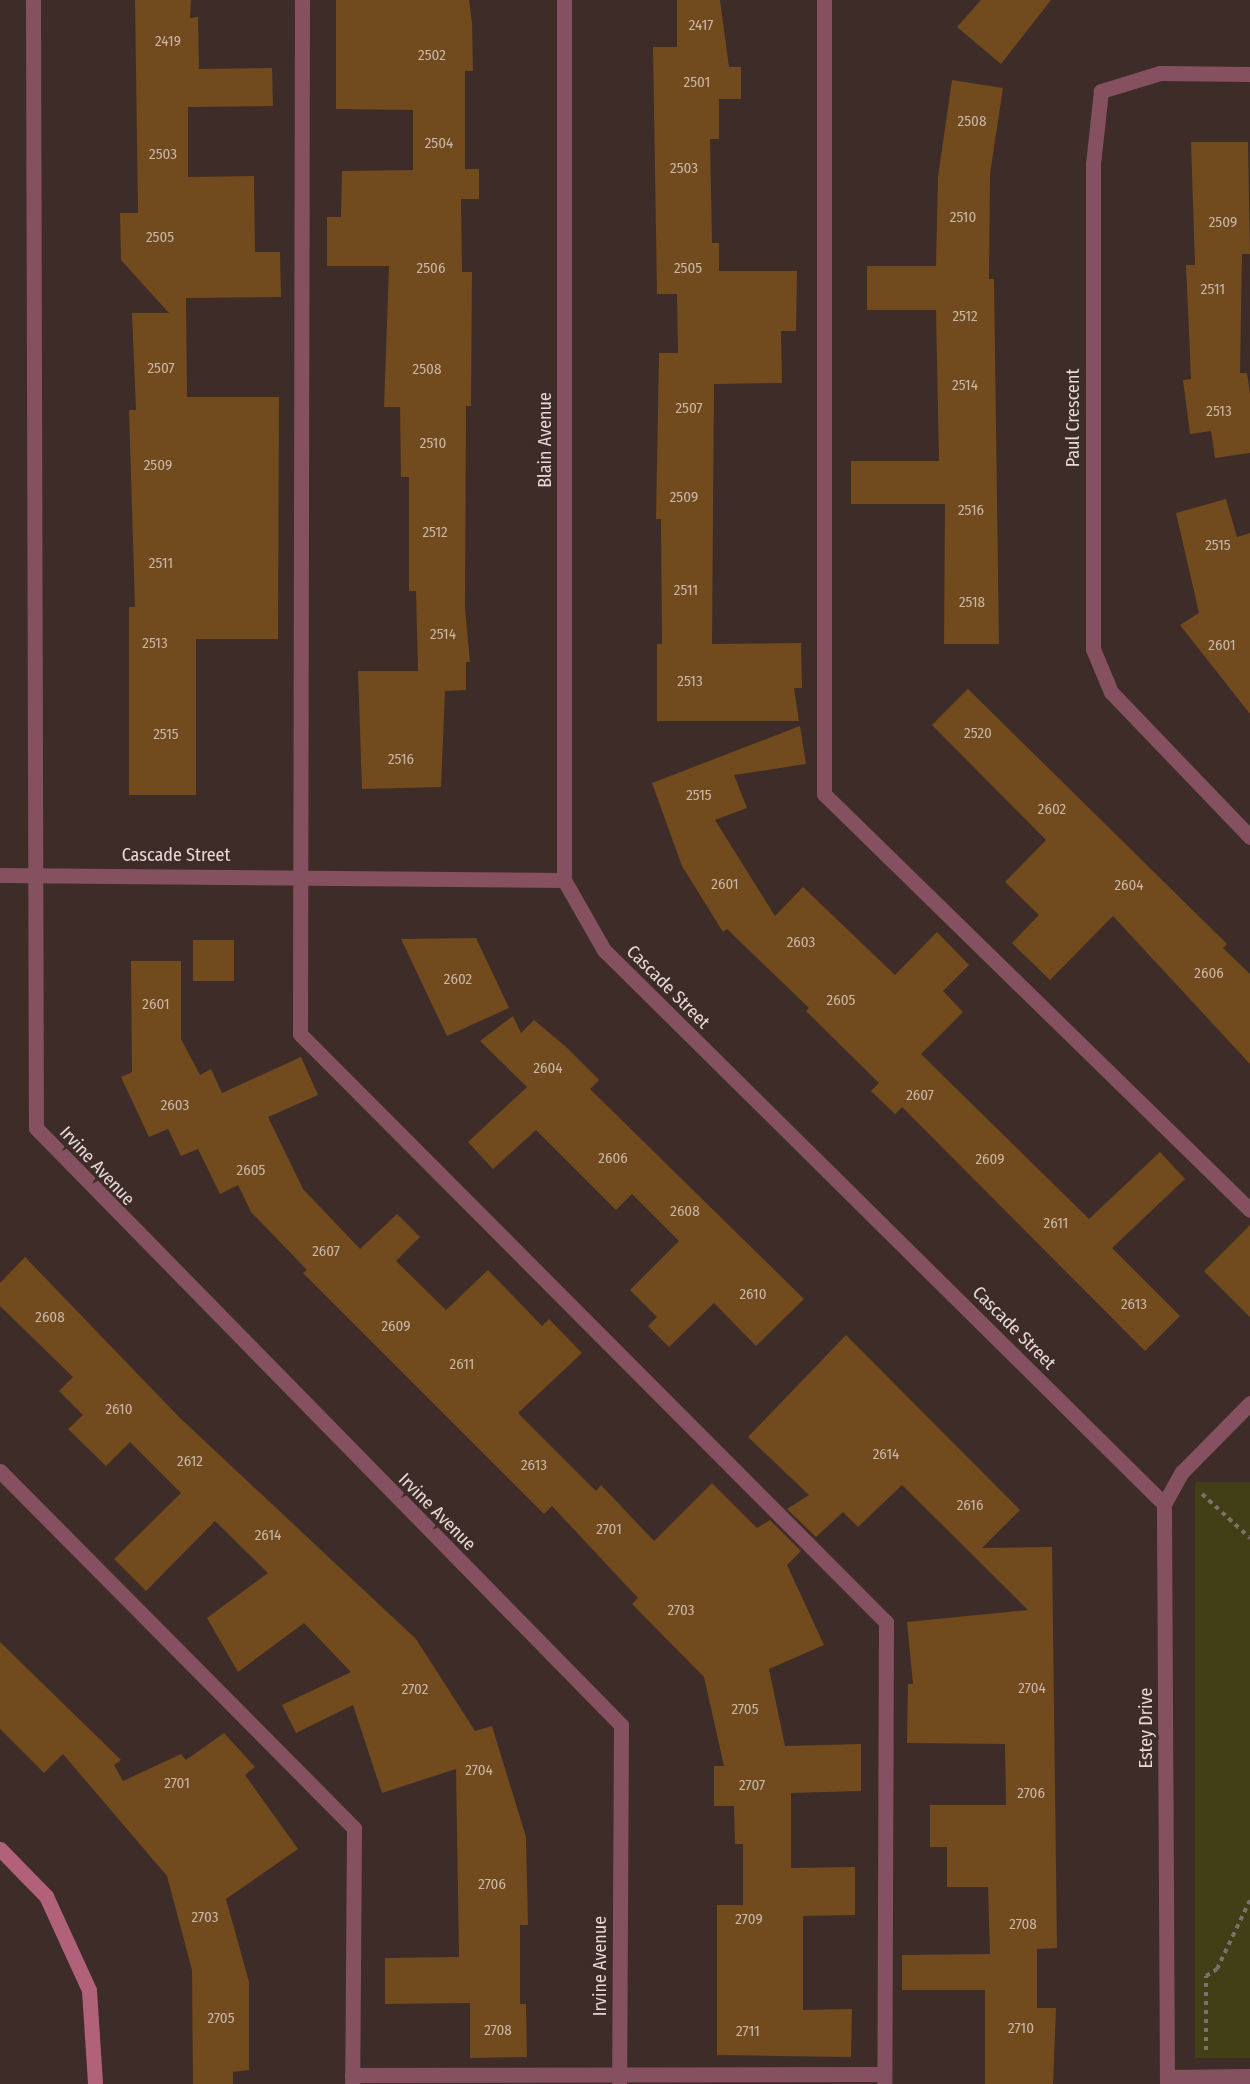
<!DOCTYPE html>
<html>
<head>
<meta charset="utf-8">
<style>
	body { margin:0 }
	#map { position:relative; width:1250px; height:2084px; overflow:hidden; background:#3e2c28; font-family:"Fira Sans Condensed",sans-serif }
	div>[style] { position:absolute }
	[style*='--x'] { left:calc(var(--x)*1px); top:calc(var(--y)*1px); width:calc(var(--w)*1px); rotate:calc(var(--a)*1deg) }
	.green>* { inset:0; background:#423e15; transform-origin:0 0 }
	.building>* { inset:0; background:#714b1d; transform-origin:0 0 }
	.path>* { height:4px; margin-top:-2px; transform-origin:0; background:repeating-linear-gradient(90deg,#7f6f6b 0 4.5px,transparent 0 9px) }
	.lane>* { height:15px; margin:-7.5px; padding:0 7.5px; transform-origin:7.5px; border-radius:7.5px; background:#855160 }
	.street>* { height:15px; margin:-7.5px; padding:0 7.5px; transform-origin:7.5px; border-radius:7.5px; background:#855160 }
	.secondary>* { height:15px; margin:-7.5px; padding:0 7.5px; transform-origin:7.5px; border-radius:7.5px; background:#b2617a }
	span { translate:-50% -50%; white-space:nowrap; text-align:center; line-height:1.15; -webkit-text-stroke:6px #3e2c28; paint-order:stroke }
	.number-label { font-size:15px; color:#c9b6a8 }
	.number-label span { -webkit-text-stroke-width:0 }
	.street-label { font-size:18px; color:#e6dad6 }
</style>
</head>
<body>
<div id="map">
	<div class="green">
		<div style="left:1250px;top:1482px;width:576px;height:55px;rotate:90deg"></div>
	</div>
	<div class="building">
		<div style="clip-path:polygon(135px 0,191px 0,190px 18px,198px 17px,199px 69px,272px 68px,273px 106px,188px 107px,188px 177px,254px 176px,255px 252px,280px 252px,281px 297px,186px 298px,187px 397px,279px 397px,278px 639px,196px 639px,196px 795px,129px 795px,129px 607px,135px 607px,129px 410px,136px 410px,132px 313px,169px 313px,121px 260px,120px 213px,138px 213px)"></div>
		<div style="clip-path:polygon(336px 0,469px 0,472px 23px,473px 71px,465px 71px,465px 169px,479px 169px,479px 199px,461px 199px,462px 272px,472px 272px,471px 406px,466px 406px,465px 608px,470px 662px,466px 662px,466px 690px,445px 691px,441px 787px,362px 789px,358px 671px,418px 671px,416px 591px,409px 591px,409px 477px,401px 477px,400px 407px,384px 407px,389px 266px,327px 266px,327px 217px,341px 217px,342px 171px,413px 170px,413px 110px,336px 109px)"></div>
		<div style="clip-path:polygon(677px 0,720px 0,729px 67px,741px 67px,741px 99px,719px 99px,719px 139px,710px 139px,712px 243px,719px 243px,719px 271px,797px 271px,796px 331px,781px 331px,782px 383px,714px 384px,712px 644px,801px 643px,802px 688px,794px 688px,799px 721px,657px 721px,657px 644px,662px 644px,661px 519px,656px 519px,659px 353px,678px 353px,677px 294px,657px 294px,653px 47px,677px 47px)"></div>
		<div style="clip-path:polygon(981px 0,1051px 0,1001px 64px,957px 27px)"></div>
		<div style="clip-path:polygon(952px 80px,1003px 88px,990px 174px,989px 279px,994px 279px,999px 644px,944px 644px,945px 504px,851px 504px,851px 461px,939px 461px,936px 310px,867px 310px,867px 266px,936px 266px,938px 177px)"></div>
		<div style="clip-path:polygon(1191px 142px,1248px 142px,1250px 254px,1242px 254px,1240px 373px,1247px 373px,1250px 393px,1250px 453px,1215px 458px,1211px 431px,1190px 434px,1183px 380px,1191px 379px,1186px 265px,1195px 265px)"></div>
		<div style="clip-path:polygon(1226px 499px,1237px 537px,1250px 533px,1250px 714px,1180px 625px,1199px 613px,1176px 513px)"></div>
		<div style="clip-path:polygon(968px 689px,1227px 944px,1223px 948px,1250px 974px,1250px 1064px,1113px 916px,1050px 980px,1012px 943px,1039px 915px,1005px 882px,1046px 840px,932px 725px)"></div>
		<div style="clip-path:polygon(800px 726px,806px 764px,734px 775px,747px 808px,715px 820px,775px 916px,803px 887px,895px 975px,937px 932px,969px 965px,943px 991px,963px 1012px,921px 1054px,1089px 1219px,1160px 1152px,1185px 1179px,1112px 1248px,1180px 1316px,1145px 1351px,902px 1107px,895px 1114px,871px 1091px,879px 1083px,806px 1011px,809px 1008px,727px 929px,723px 932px,682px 866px,652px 783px)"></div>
		<div style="clip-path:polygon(476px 938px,509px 1008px,447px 1036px,401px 939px)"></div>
		<div style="left:193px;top:940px;width:41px;height:41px"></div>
		<div style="clip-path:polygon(131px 961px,181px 961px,181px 1039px,200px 1075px,211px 1069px,222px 1093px,301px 1057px,318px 1095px,268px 1117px,303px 1189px,360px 1249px,397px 1214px,420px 1237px,396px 1261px,446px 1310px,488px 1270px,542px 1326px,549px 1319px,582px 1353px,518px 1413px,596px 1491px,601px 1485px,654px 1541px,712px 1483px,757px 1528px,770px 1520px,801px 1551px,787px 1565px,824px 1645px,769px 1669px,785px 1746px,861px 1744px,861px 1791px,791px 1793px,791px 1868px,855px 1867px,855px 1915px,803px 1916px,803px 2010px,852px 2009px,851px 2057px,717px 2055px,717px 1905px,743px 1905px,743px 1844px,735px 1844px,734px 1806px,714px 1806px,714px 1766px,724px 1766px,704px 1677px,632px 1604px,638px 1598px,552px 1506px,544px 1514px,303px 1273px,307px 1270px,251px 1212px,238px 1185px,220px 1194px,198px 1149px,181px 1156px,168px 1129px,149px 1137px,121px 1077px,132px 1072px)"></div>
		<div style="clip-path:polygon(513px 1016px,521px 1033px,534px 1020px,565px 1046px,599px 1080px,590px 1089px,804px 1299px,756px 1346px,714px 1303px,669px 1347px,648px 1326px,657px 1317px,630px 1290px,679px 1241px,632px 1194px,616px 1210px,536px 1130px,493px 1169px,468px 1142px,527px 1087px,480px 1041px)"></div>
		<div style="clip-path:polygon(1250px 1225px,1250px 1317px,1204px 1271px)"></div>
		<div style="clip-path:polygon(25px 1257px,179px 1417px,416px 1639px,475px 1731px,492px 1726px,526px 1837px,528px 1925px,520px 1925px,520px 2004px,526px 2004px,527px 2057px,470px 2058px,470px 2003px,385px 2004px,385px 1958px,459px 1957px,456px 1769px,382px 1793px,353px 1705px,296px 1733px,282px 1705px,351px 1672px,304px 1623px,238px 1672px,207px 1618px,268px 1573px,215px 1521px,146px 1591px,114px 1559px,181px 1493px,130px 1442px,106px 1466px,68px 1429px,83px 1415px,59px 1391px,73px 1377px,0 1306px,0 1283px)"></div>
		<div style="clip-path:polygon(846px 1335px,1020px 1510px,982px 1548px,1052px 1547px,1057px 1948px,1037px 1949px,1037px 2008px,1056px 2008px,1053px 2084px,985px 2084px,985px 1990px,902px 1990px,902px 1955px,990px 1954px,988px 1887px,947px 1887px,947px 1847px,930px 1847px,930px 1805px,1006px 1805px,1005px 1744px,907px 1743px,908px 1684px,913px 1684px,907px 1622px,1028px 1610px,902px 1485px,858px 1527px,843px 1512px,816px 1537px,787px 1509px,809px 1495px,748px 1437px)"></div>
		<div style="clip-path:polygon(0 1642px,121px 1760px,114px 1765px,123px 1781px,181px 1754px,186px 1760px,224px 1733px,255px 1767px,245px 1775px,298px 1849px,226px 1899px,249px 1982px,249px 2070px,233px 2072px,233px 2084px,193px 2084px,192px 1970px,167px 1876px,63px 1754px,44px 1773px,0 1729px)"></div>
	</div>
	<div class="path">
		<div style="--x:1202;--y:1494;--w:65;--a:42.5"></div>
		<div style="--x:1206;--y:2050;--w:74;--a:-90"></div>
		<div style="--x:1206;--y:1976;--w:13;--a:-32"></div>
		<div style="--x:1217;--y:1969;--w:76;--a:-64.4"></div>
	</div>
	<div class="lane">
		<div style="--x:302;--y:0;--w:1034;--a:90.11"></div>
		<div style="--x:300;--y:1034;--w:830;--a:45.1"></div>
		<div style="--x:886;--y:1622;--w:462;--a:90.2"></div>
		<div style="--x:824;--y:0;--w:794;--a:90"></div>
		<div style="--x:824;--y:794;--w:595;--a:44.32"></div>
		<div style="--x:0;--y:1471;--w:503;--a:45.24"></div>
		<div style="--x:354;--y:1828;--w:256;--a:90.4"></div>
		<div style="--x:352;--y:2075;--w:532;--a:-0.11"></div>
		<div style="--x:1167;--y:2077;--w:83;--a:-0.7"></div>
	</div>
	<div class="street">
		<div style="--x:33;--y:0;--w:1128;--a:89.85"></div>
		<div style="--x:36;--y:1128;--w:836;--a:45.58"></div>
		<div style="--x:621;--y:1725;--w:359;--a:90.3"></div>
		<div style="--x:564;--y:0;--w:880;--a:90"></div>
		<div style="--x:564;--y:880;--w:81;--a:60.3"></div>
		<div style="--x:604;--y:950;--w:788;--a:44.69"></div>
		<div style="--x:1250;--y:74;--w:90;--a:-179.4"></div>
		<div style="--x:1160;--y:73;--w:62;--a:163"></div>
		<div style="--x:1101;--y:91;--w:73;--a:96.3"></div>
		<div style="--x:1093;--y:164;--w:485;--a:90"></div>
		<div style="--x:1093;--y:649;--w:47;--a:67.3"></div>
		<div style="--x:1111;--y:692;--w:201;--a:46.2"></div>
		<div style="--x:0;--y:875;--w:564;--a:0.51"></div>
		<div style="--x:1167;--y:2084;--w:580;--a:-90.3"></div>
		<div style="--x:1164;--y:1504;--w:37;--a:-61"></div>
		<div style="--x:1182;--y:1472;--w:97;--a:-45.4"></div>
	</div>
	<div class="secondary">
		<div style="--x:0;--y:1849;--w:66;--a:45.6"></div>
		<div style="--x:46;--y:1896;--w:103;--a:65.4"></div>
		<div style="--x:89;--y:1990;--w:94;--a:86.3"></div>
	</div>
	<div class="number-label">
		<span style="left:701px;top:26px">2417</span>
		<span style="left:168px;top:42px">2419</span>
		<span style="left:432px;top:56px">2502</span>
		<span style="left:697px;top:83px">2501</span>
		<span style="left:972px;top:122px">2508</span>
		<span style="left:439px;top:144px">2504</span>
		<span style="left:163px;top:155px">2503</span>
		<span style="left:684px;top:169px">2503</span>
		<span style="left:963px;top:218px">2510</span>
		<span style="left:1223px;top:223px">2509</span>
		<span style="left:160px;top:238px">2505</span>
		<span style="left:431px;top:269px">2506</span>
		<span style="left:688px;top:269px">2505</span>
		<span style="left:1213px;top:290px">2511</span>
		<span style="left:965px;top:317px">2512</span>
		<span style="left:161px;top:369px">2507</span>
		<span style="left:427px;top:370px">2508</span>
		<span style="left:965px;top:386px">2514</span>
		<span style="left:689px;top:409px">2507</span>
		<span style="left:1219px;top:412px">2513</span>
		<span style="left:433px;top:444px">2510</span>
		<span style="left:158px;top:466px">2509</span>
		<span style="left:684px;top:498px">2509</span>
		<span style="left:971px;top:511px">2516</span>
		<span style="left:435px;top:533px">2512</span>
		<span style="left:1218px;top:546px">2515</span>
		<span style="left:161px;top:564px">2511</span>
		<span style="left:686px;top:591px">2511</span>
		<span style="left:972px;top:603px">2518</span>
		<span style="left:443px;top:635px">2514</span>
		<span style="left:155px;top:644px">2513</span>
		<span style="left:1222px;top:646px">2601</span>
		<span style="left:690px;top:682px">2513</span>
		<span style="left:978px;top:734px">2520</span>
		<span style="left:166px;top:735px">2515</span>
		<span style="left:401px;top:760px">2516</span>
		<span style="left:699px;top:796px">2515</span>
		<span style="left:1052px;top:810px">2602</span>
		<span style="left:725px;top:885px">2601</span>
		<span style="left:1129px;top:886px">2604</span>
		<span style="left:801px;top:943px">2603</span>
		<span style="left:1209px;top:974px">2606</span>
		<span style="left:458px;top:980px">2602</span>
		<span style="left:841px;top:1001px">2605</span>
		<span style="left:156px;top:1005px">2601</span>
		<span style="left:548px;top:1069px">2604</span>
		<span style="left:920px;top:1096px">2607</span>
		<span style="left:175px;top:1106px">2603</span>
		<span style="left:613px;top:1159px">2606</span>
		<span style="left:990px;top:1160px">2609</span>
		<span style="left:251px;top:1171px">2605</span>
		<span style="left:685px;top:1212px">2608</span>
		<span style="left:1056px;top:1224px">2611</span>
		<span style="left:326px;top:1252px">2607</span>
		<span style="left:753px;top:1295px">2610</span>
		<span style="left:1134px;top:1305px">2613</span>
		<span style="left:50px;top:1318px">2608</span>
		<span style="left:396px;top:1327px">2609</span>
		<span style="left:462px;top:1365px">2611</span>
		<span style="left:119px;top:1410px">2610</span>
		<span style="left:886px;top:1455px">2614</span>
		<span style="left:190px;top:1462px">2612</span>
		<span style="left:534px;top:1466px">2613</span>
		<span style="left:970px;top:1506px">2616</span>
		<span style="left:609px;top:1530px">2701</span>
		<span style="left:268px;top:1536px">2614</span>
		<span style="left:681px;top:1611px">2703</span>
		<span style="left:1032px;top:1689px">2704</span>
		<span style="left:415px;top:1690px">2702</span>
		<span style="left:745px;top:1710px">2705</span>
		<span style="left:479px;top:1771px">2704</span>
		<span style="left:177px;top:1784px">2701</span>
		<span style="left:752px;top:1786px">2707</span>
		<span style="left:1031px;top:1794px">2706</span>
		<span style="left:492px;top:1885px">2706</span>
		<span style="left:205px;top:1918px">2703</span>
		<span style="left:749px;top:1920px">2709</span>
		<span style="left:1023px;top:1925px">2708</span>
		<span style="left:221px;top:2019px">2705</span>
		<span style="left:1021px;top:2029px">2710</span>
		<span style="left:498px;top:2031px">2708</span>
		<span style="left:748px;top:2032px">2711</span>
	</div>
	<div class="street-label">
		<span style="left:1073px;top:418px;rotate:-90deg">Paul Crescent</span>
		<span style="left:545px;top:440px;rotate:-90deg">Blain Avenue</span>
		<span style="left:176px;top:855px">Cascade Street</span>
		<span style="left:668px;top:987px;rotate:45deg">Cascade Street</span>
		<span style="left:97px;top:1166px;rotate:47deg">Irvine Avenue</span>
		<span style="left:1014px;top:1328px;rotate:45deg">Cascade Street</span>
		<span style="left:437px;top:1512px;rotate:45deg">Irvine Avenue</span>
		<span style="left:1146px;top:1728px;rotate:-90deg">Estey Drive</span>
		<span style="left:600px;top:1966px;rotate:-90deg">Irvine Avenue</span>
	</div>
</div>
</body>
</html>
